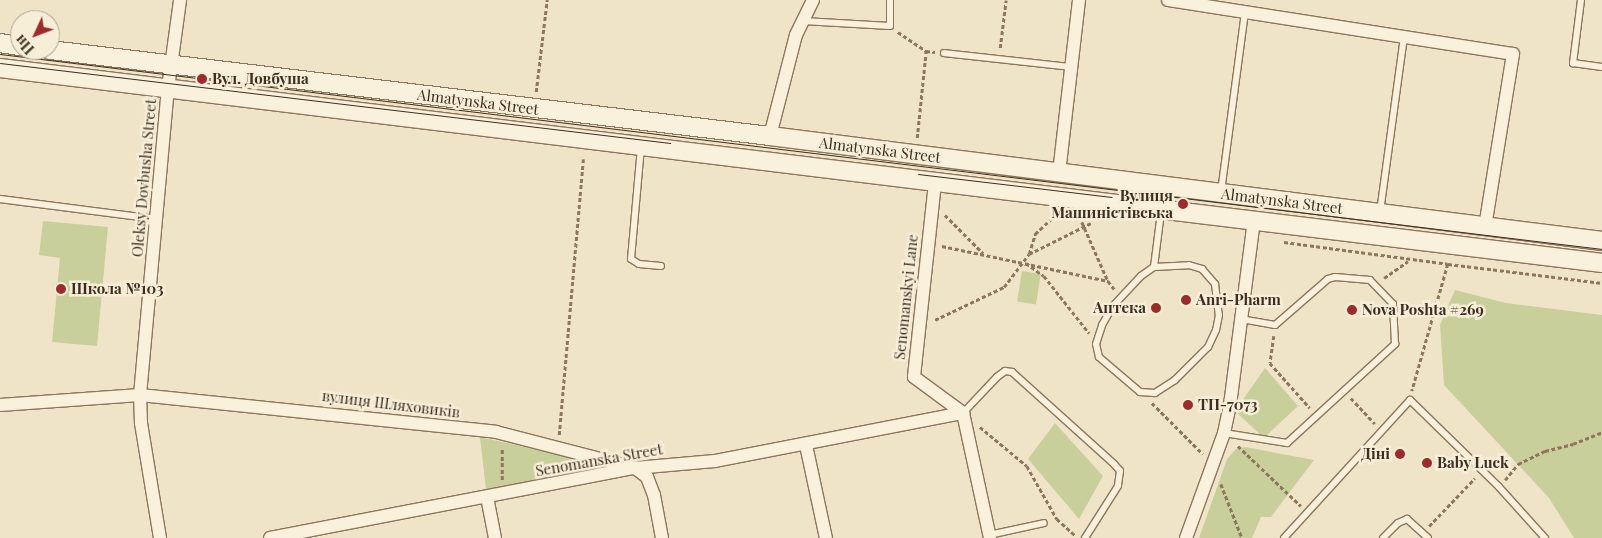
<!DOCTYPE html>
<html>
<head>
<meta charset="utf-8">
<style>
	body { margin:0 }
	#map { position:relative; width:1602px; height:538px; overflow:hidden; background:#f0e4c8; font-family:"Playfair Display",serif }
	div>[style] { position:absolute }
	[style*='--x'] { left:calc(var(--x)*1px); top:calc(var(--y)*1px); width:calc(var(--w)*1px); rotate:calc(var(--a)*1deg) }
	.green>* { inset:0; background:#c9cf9b; transform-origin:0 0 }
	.path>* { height:2.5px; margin-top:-1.25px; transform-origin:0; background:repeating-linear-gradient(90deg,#8d765c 0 4px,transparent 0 6.5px) }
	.roads { filter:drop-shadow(1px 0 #8d765c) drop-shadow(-1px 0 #8d765c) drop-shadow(0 1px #8d765c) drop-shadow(0 -1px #8d765c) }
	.lane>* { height:6px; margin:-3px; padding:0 3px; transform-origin:3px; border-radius:3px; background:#faf1dc }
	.street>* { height:12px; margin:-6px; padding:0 6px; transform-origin:6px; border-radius:6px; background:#faf1dc }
	.secondary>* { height:18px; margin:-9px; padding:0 9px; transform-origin:9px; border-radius:9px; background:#faf1dc }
	.tram>* { height:1px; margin:-0.5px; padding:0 0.5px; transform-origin:0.5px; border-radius:0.5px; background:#3d2e20 }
	.dots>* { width:14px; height:14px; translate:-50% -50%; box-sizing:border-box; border:2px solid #f7eed8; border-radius:50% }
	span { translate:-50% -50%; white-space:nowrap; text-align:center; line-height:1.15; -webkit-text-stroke:5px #f7eed8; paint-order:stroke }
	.poi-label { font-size:15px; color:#3d2e20; font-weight:700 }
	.left { translate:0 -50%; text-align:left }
	.right { translate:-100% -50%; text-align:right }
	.street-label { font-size:15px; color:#3d2e20 }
	.north { position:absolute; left:10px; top:10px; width:50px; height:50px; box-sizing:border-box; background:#f7eed8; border:1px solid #ada18e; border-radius:50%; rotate:227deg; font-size:14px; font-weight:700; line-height:20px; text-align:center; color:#3d2e20 }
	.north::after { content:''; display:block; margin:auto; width:18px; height:22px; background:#9e2a2b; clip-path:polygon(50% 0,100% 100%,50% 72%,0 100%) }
</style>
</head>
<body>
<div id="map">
	<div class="green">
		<div style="clip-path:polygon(43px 221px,108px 227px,97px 346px,52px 342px,60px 258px,39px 255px)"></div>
		<div style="left:1022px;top:271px;width:19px;height:31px;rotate:9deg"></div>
		<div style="clip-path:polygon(1455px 290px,1506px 303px,1602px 315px,1602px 538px,1574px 538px,1549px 498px,1444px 385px,1440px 325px)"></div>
		<div style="clip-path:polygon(1265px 368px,1298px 406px,1264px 438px,1235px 411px)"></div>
		<div style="clip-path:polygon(1055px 423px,1103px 476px,1079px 519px,1028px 459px)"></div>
		<div style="clip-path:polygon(480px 437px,573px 458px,571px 475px,486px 490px)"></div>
		<div style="clip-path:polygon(1245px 447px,1314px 460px,1271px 517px,1261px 517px,1252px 538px,1199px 538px,1227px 459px,1236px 449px)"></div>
	</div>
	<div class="path">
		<div style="--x:898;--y:32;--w:34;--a:34"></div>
		<div style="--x:1000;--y:48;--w:48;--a:-82.9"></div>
		<div style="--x:536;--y:92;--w:93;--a:-83.2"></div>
		<div style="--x:917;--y:138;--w:87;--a:-84.1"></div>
		<div style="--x:926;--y:51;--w:9;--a:6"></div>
		<div style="--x:945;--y:215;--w:54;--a:45"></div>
		<div style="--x:1082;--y:222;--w:64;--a:66.2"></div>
		<div style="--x:1108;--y:281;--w:11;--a:52"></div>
		<div style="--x:1284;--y:242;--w:165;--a:7.6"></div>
		<div style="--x:1448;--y:264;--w:132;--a:105.8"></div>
		<div style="--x:942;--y:246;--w:170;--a:11.9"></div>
		<div style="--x:1029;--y:254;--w:21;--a:-73"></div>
		<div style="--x:1035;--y:234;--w:23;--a:-43"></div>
		<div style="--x:1026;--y:263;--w:22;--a:36"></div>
		<div style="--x:1044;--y:276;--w:73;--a:51.7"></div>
		<div style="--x:1448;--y:264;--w:155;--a:7"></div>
		<div style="--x:1384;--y:278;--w:29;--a:-35"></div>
		<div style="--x:935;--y:320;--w:76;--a:-25.6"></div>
		<div style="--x:1004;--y:287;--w:41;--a:-52.9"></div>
		<div style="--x:1029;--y:254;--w:69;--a:-26.6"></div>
		<div style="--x:1274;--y:336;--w:27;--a:98"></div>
		<div style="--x:1270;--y:363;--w:60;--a:48.4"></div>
		<div style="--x:1351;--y:398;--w:35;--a:47"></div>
		<div style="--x:1152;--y:403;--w:72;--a:45"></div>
		<div style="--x:980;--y:427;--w:61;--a:39.7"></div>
		<div style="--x:1027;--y:466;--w:61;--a:60.5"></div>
		<div style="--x:1057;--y:519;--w:24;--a:42"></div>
		<div style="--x:559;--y:435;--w:277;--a:-85"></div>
		<div style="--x:1238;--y:446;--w:87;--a:43.6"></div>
		<div style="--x:502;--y:480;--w:32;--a:-90"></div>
		<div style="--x:1505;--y:480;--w:21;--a:-51"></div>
		<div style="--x:1518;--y:464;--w:30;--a:-26"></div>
		<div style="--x:1545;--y:451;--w:29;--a:-14"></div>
		<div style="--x:1573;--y:444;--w:31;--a:-22"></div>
		<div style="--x:1221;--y:484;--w:58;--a:68.7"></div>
		<div style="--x:1429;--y:526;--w:66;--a:-46.2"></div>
	</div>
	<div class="roads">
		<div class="lane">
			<div style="--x:1581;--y:0;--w:64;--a:97.2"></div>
			<div style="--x:1573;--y:63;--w:29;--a:8"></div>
			<div style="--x:803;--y:21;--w:87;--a:3.3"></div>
			<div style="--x:890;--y:26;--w:26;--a:-90"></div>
			<div style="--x:944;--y:53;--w:128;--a:6.3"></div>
			<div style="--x:641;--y:147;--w:112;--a:95.1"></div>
			<div style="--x:631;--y:259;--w:9;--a:32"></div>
			<div style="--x:639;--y:264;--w:22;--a:5"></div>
			<div style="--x:1221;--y:192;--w:182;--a:-82.4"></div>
			<div style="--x:0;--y:199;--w:158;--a:7.3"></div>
			<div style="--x:1380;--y:212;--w:177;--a:-82.2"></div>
			<div style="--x:1189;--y:265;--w:14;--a:17"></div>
			<div style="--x:1202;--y:269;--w:20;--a:49"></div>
			<div style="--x:1215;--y:284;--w:31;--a:83"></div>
			<div style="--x:1219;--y:315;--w:15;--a:101"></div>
			<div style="--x:1216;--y:330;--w:19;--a:115"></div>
			<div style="--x:1208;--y:347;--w:47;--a:135"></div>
			<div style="--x:1175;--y:380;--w:24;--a:147"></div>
			<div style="--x:1155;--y:393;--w:15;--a:-176"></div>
			<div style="--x:1140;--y:392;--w:54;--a:-139.5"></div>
			<div style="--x:1099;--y:357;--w:13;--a:-103"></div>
			<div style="--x:1096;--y:344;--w:20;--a:-72"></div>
			<div style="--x:1102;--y:325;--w:22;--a:-60"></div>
			<div style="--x:1113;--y:306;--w:41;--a:-47"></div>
			<div style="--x:1141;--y:276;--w:16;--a:-35"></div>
			<div style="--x:1154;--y:267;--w:35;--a:-3"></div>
			<div style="--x:1154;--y:267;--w:55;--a:-82.7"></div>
			<div style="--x:963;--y:413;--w:50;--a:-46.6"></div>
			<div style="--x:997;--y:377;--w:10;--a:-37"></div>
			<div style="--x:1005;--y:371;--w:7;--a:8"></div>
			<div style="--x:1012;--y:372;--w:137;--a:42"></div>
			<div style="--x:1114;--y:464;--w:9;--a:49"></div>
			<div style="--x:1120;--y:471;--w:15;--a:98"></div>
			<div style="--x:1118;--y:486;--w:62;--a:122.4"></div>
			<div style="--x:1224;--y:433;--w:64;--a:9"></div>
			<div style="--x:1287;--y:443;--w:147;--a:-42.5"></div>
			<div style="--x:1395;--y:344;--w:40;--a:-92.9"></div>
			<div style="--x:1393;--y:304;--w:33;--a:-134"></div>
			<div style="--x:1370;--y:280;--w:35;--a:-175"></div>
			<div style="--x:1335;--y:277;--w:7;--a:164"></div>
			<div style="--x:1328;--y:279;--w:70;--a:139"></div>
			<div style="--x:1275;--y:325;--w:34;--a:-170"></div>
			<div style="--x:989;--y:535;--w:56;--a:-12.3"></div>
			<div style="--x:1284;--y:538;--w:187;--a:-47.6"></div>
			<div style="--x:1410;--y:400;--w:124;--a:44.3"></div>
			<div style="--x:1499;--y:487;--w:69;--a:48"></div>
			<div style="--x:1383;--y:538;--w:21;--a:-45"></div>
			<div style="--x:1398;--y:523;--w:10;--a:-24"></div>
			<div style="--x:1407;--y:519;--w:28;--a:42"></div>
		</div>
		<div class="street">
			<div style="--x:1168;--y:0;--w:349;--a:8.9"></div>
			<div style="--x:1513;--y:54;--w:174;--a:99.2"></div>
			<div style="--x:770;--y:136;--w:104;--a:-75.6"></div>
			<div style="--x:796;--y:35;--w:39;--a:-64"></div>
			<div style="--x:1059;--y:173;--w:174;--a:-83.4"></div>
			<div style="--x:935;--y:183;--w:195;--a:96.2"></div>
			<div style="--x:914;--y:377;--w:61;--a:36.3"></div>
			<div style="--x:963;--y:413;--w:128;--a:77.8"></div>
			<div style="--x:0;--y:405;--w:140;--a:-4.1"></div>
			<div style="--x:140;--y:395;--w:358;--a:5.9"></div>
			<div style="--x:496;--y:432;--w:144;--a:14.5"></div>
			<div style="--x:635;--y:468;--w:15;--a:37"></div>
			<div style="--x:647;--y:477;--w:19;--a:69"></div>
			<div style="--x:654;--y:495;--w:44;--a:79.5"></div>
			<div style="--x:806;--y:445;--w:95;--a:77.9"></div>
			<div style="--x:487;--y:497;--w:42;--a:79"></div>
			<div style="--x:160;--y:538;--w:117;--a:-99.4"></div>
			<div style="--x:141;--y:423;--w:28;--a:-92"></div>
			<div style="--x:140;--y:395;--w:308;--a:-84.8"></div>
			<div style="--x:168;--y:88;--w:89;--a:-82.2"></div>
			<div style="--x:270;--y:538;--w:372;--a:-10.9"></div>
			<div style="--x:635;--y:468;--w:80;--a:-5"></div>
			<div style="--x:715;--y:461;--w:253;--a:-11"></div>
			<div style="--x:1186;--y:538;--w:112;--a:-70.1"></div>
			<div style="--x:1224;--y:433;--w:29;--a:-78"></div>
			<div style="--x:1230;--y:405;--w:188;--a:-82.6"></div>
		</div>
		<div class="secondary">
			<div style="--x:0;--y:43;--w:20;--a:9"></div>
			<div style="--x:50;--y:50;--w:725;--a:6.81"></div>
			<div style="--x:770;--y:136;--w:839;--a:7.19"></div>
			<div style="--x:0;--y:68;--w:1614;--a:6.94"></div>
		</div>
	</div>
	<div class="tram">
		<div style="--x:0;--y:54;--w:1614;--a:6.94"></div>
		<div style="--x:0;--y:63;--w:675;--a:6.81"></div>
		<div style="--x:918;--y:174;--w:195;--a:6.8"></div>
	</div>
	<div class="dots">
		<div style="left:202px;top:79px;background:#9e2a2b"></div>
		<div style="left:1183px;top:204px;background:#9e2a2b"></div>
		<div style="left:61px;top:289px;background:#9e2a2b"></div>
		<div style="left:1186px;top:300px;background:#9e2a2b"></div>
		<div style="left:1156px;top:308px;background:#9e2a2b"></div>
		<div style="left:1352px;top:310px;background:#9e2a2b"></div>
		<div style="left:1188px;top:405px;background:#9e2a2b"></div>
		<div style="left:1400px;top:454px;background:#9e2a2b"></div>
		<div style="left:1427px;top:463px;background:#9e2a2b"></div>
	</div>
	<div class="poi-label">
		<span class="left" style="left:212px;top:79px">Вул. Довбуша</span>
		<span class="right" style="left:1173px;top:204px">Вулиця<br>Машиністівська</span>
		<span class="left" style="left:71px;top:289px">Школа №103</span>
		<span class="left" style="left:1196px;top:300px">Anri-Pharm</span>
		<span class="right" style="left:1146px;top:308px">Аптека</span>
		<span class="left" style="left:1362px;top:310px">Nova Poshta #269</span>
		<span class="left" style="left:1198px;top:405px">ТП-7073</span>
		<span class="right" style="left:1390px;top:454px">Діні</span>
		<span class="left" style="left:1437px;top:463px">Baby Luck</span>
	</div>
	<div class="street-label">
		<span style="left:478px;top:102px;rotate:7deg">Almatynska Street</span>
		<span style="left:880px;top:150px;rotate:7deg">Almatynska Street</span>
		<span style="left:144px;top:178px;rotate:-85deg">Oleksy Dovbusha Street</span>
		<span style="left:1282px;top:201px;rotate:7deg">Almatynska Street</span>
		<span style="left:906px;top:297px;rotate:-84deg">Senomanskyi Lane</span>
		<span style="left:391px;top:404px;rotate:7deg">вулиця Шляховиків</span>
		<span style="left:599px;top:460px;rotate:-10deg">Senomanska Street</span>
	</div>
	<div class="north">Пн</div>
</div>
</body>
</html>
